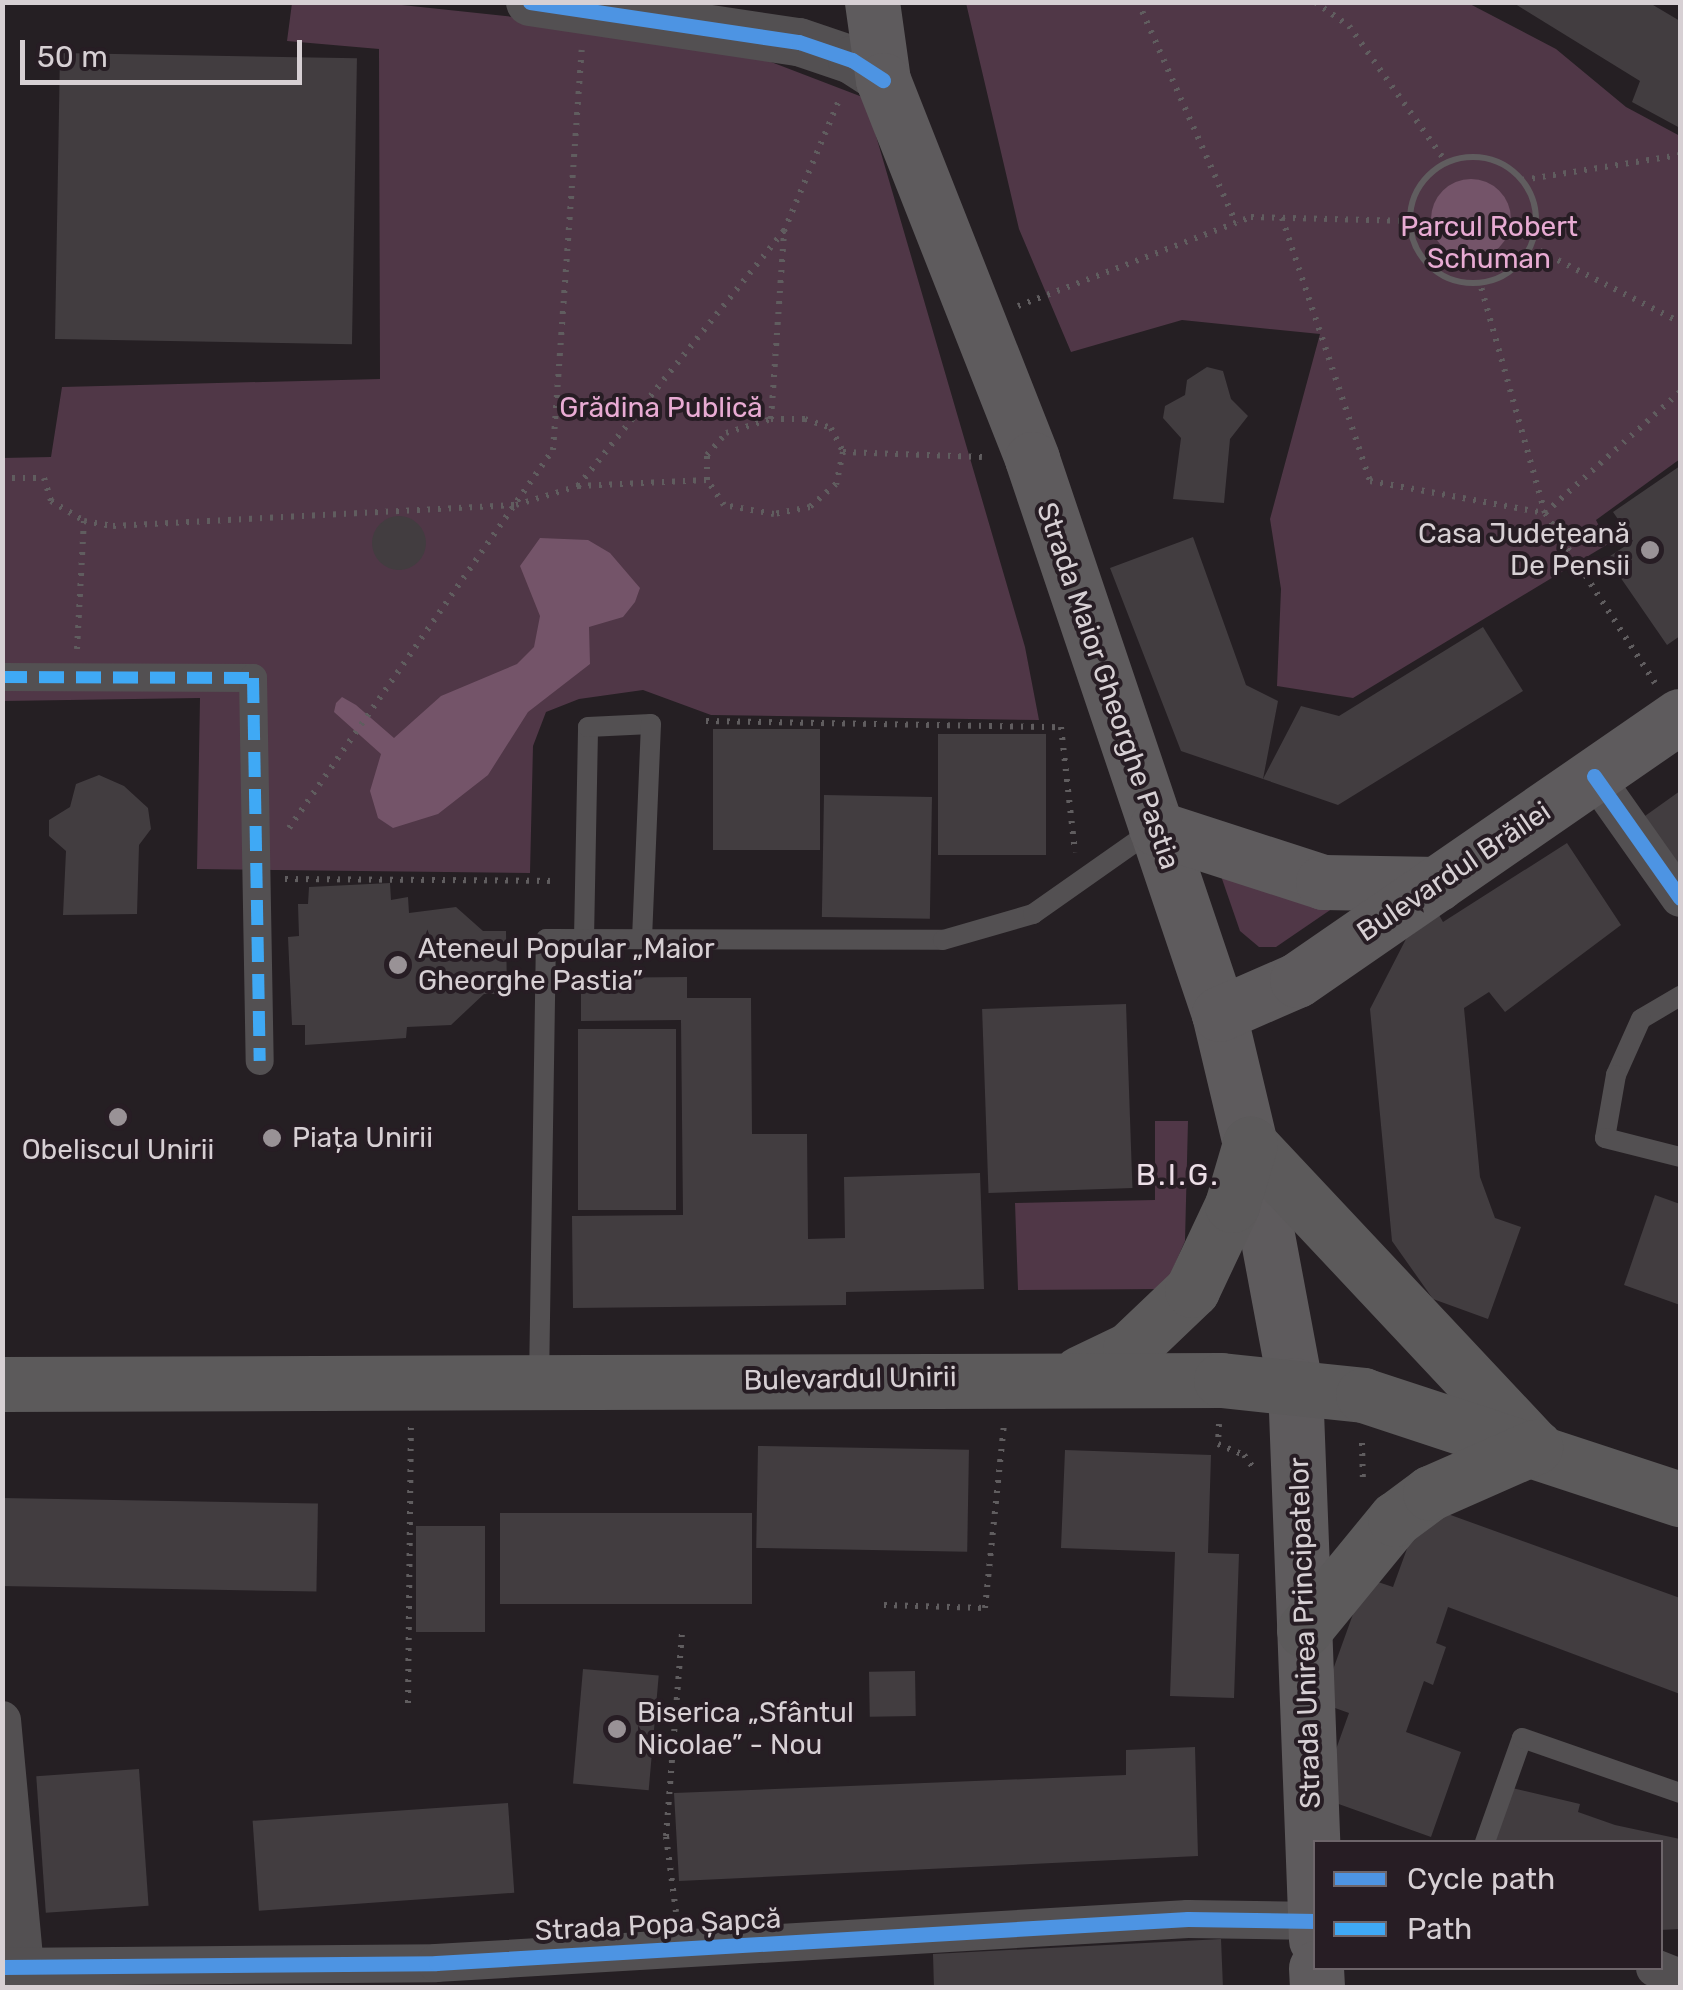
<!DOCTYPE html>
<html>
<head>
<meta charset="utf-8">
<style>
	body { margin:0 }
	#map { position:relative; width:1683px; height:1990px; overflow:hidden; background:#251f23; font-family:Rubik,sans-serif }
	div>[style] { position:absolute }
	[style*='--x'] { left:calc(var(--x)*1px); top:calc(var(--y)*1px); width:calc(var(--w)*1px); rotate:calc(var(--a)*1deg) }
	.green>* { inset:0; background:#503747 }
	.water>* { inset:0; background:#745469 }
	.round { border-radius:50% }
	.building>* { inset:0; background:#423d40; transform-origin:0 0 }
	.path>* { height:6px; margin-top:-3px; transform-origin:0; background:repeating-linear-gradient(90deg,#605d5f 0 2.5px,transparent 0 10.5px) }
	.path>.ring { margin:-3px; padding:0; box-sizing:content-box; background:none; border:6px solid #605d5f; border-radius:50% }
	.service>* { height:20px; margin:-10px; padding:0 10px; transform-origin:10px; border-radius:10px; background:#535052 }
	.pedestrian>* { height:28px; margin:-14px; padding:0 14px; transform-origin:14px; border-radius:14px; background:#535052 }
	.minor>* { height:38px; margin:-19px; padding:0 19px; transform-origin:19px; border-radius:19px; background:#535052 }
	.tertiary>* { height:48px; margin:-24px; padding:0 24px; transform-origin:24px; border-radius:24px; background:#535052 }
	.secondary>* { height:55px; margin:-27.5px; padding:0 27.5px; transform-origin:27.5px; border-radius:27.5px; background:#5e5b5d }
	.primary>* { height:55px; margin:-27.5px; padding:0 27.5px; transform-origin:27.5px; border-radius:27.5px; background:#5c5a5b }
	.quiet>* { height:12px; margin-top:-6px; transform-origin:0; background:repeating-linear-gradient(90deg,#3fa9f5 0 25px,transparent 0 37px) }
	.cycleway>* { height:15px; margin:-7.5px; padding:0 7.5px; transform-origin:7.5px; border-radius:7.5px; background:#4d94e3 }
	.dots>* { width:28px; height:28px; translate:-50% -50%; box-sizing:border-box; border:5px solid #271d24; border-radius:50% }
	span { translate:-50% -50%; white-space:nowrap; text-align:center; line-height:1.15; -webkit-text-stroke:8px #271d24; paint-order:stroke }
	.park-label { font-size:28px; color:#e8abd3 }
	.poi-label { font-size:28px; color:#d7d0d4 }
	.right { translate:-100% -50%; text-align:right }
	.left { translate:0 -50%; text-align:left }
	.street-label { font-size:28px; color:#d7d0d4 }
	.neighbourhood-label { font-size:30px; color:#ecdee7; letter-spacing:2.5px }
	.frame { position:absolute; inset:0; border:5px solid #d7d0d4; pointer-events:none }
	.legend { position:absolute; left:1313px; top:1840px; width:350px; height:130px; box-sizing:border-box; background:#271d24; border:2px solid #6d656a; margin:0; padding:12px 18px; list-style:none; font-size:30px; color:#d7d0d4 }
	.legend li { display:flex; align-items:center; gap:20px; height:50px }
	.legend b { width:50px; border:2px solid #6d656a }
	.scale { position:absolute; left:20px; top:40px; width:282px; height:45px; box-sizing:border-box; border:5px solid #d7d0d4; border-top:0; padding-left:12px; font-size:30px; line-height:35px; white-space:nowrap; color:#d7d0d4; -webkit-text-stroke:8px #271d24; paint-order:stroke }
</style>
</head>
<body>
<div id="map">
	<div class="green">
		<div style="clip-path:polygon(292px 3px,383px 3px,523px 18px,750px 54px,865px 98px,1025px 647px,1039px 720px,711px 715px,643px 690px,579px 699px,546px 712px,533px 746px,530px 873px,197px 869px,200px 698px,3px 701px,2px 458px,51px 457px,62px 387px,380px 379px,379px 49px,287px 41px)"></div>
		<div style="clip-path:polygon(966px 3px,1468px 3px,1556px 49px,1626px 107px,1680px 136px,1680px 459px,1596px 520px,1608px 544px,1353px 698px,1277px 686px,1281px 589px,1270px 519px,1320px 334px,1182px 320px,1071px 352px,1019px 229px)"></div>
		<div style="clip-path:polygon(1221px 876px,1336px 906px,1276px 947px,1259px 947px,1240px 931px)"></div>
		<div style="clip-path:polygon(1155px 1121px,1188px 1121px,1185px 1241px,1164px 1289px,1018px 1290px,1015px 1203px,1155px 1200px)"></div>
	</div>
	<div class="water">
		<div class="round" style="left:1431px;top:179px;width:80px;height:80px"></div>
		<div style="clip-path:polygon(540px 538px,588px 540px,610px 553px,640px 588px,635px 602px,623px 617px,589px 627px,590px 664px,528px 712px,488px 775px,438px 814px,393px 828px,378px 818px,370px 791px,381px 754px,334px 712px,336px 703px,342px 697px,356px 705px,394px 738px,441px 696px,517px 664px,534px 647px,540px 616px,520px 566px)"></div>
	</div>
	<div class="building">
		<div style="clip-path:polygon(1512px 2px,1648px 2px,1680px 21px,1680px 128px,1632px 102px,1640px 81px)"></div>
		<div style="left:60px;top:53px;width:297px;height:286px;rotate:1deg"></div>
		<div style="clip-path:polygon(1207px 367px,1223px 371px,1231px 399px,1248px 416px,1230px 439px,1224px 503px,1173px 499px,1181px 438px,1163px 418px,1165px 406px,1185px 395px,1187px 380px)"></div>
		<div style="clip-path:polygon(1680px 466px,1680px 636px,1667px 645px,1607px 558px,1633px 541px,1613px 512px)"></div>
		<div class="round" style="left:372px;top:516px;width:54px;height:54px"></div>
		<div style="clip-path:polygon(1193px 537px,1246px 685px,1278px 701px,1263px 779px,1181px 751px,1110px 568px)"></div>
		<div style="clip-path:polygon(1483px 627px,1523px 691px,1338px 805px,1263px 779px,1301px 706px,1339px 716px)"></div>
		<div style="left:713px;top:729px;width:107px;height:121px"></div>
		<div style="left:938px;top:734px;width:108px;height:121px"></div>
		<div style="clip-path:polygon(99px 775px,124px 786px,148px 808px,151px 829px,139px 845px,137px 914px,63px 915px,66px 851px,49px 836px,49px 820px,70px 807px,76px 784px)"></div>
		<div style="clip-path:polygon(1680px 791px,1680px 882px,1638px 821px)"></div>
		<div style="left:824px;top:795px;width:108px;height:122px;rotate:1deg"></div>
		<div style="clip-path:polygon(1567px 843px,1621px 925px,1505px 1012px,1489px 992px,1464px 1008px,1480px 1177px,1495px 1218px,1521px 1227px,1488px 1319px,1433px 1299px,1392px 1241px,1370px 1009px,1406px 939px,1439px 915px,1443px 922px)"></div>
		<div style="clip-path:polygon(390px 883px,391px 900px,408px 897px,409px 913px,456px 907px,483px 931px,506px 931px,507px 994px,484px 994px,451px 1025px,407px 1027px,406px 1038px,305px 1045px,305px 1025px,292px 1025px,288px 937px,299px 936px,298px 904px,308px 904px,309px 887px)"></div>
		<div style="clip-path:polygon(687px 977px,687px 998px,751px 998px,752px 1134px,807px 1134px,808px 1239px,845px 1238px,844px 1177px,980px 1173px,984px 1289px,846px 1292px,846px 1305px,573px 1308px,572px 1216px,683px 1215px,681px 1020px,581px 1021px,581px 978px)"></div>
		<div style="left:1126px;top:1004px;width:184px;height:144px;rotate:88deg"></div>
		<div style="left:578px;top:1029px;width:98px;height:181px"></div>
		<div style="clip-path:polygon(1655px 1195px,1680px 1204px,1680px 1305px,1624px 1285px)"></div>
		<div style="left:758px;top:1446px;width:211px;height:102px;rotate:1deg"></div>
		<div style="clip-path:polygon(1065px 1450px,1211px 1455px,1208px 1553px,1239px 1554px,1234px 1698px,1170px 1696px,1175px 1552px,1061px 1548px)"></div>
		<div style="left:2px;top:1498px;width:316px;height:88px;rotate:1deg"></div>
		<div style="clip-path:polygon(1423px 1505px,1680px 1598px,1680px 1694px,1448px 1607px,1436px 1643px,1446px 1647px,1433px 1685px,1424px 1681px,1406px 1732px,1461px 1752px,1431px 1837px,1319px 1797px,1349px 1713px,1321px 1703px,1366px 1578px,1393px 1587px)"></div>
		<div style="left:500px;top:1513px;width:252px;height:91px"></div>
		<div style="left:416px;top:1526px;width:69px;height:106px"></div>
		<div style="left:583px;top:1669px;width:76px;height:115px;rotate:5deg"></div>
		<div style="left:915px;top:1671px;width:45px;height:46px;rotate:89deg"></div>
		<div style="clip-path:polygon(1195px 1747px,1198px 1856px,679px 1881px,674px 1793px,1126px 1775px,1126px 1750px)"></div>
		<div style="left:139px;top:1769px;width:137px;height:103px;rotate:86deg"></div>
		<div style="clip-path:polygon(1512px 1788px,1580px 1804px,1578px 1812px,1615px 1825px,1680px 1839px,1680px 1929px,1660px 1930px,1660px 1842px,1492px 1842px)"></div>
		<div style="left:508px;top:1803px;width:90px;height:256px;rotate:86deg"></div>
		<div style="clip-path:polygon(1221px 1939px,1223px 1988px,934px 1988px,933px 1954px)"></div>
	</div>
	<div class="path">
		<div style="--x:1138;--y:2;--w:242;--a:66.1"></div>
		<div style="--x:1315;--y:2;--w:42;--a:35.2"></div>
		<div style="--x:1349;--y:26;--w:167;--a:54.5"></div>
		<div class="ring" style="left:1410px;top:157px;width:120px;height:120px"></div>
		<div style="--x:1522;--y:180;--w:160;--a:-9"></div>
		<div style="--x:1282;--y:218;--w:277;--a:71.5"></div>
		<div style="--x:1370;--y:481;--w:178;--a:10.4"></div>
		<div style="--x:1545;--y:513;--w:239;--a:-105.8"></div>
		<div style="--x:1530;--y:246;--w:168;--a:26.9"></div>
		<div style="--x:1018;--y:306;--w:249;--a:-20.9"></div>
		<div style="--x:1251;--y:217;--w:159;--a:1.4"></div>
		<div style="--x:771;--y:419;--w:188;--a:-86"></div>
		<div style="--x:843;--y:452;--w:139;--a:2.1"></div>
		<div style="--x:2;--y:478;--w:42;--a:0"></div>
		<div style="--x:44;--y:478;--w:24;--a:73"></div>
		<div style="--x:51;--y:501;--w:39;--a:31"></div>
		<div style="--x:84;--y:521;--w:29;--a:10"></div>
		<div style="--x:113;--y:526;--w:404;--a:-3"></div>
		<div style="--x:516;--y:505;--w:65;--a:-17"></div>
		<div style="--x:578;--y:486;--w:129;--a:-2.7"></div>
		<div style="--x:707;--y:480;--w:25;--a:-90"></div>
		<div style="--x:707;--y:455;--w:29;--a:-49"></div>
		<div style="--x:726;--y:433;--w:47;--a:-17.3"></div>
		<div style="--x:771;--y:419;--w:34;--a:0"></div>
		<div style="--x:805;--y:419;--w:28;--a:19"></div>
		<div style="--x:831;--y:428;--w:27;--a:63"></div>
		<div style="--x:843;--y:452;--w:33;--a:102"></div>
		<div style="--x:836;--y:484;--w:35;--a:139"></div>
		<div style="--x:810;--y:507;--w:37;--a:169"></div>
		<div style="--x:774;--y:514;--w:51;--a:-169.8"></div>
		<div style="--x:724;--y:505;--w:30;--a:-124"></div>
		<div style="--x:578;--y:486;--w:328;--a:-51.1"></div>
		<div style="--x:784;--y:231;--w:142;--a:-67.2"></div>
		<div style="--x:77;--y:649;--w:128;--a:-86.9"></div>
		<div style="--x:1655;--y:683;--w:202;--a:-122.9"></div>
		<div style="--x:1545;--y:513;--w:181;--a:-41.9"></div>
		<div style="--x:706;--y:721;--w:355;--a:1"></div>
		<div style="--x:1061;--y:727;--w:126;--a:83.6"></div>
		<div style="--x:289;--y:828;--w:461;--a:-55.1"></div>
		<div style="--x:553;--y:450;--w:401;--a:-85.9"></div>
		<div style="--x:285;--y:879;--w:273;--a:0.4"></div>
		<div style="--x:1219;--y:1424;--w:20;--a:93"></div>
		<div style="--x:1218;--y:1444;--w:28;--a:23"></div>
		<div style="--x:1244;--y:1455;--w:14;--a:54"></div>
		<div style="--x:1362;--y:1443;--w:42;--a:88.6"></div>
		<div style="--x:884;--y:1605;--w:101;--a:1.7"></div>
		<div style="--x:985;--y:1608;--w:186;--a:-84.1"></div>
		<div style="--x:408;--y:1703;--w:279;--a:-89.4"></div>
		<div style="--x:676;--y:1912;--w:77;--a:-97.5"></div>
		<div style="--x:666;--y:1836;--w:203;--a:-85.5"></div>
	</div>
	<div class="service">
		<div style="--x:584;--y:939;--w:212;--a:-88.9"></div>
		<div style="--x:588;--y:727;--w:63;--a:-2.7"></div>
		<div style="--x:651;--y:724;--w:215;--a:92.4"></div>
		<div style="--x:1680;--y:996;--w:45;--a:149.5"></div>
		<div style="--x:1641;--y:1019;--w:61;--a:114.1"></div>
		<div style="--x:1616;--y:1075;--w:64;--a:99.9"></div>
		<div style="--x:1605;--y:1138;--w:77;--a:14.2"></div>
		<div style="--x:539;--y:1382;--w:443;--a:-89.1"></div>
		<div style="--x:546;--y:939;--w:397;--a:0.1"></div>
		<div style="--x:943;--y:940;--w:94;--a:-16.1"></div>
		<div style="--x:1033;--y:914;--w:148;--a:-35.1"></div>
		<div style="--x:1485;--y:1842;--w:110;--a:-70.4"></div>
		<div style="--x:1522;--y:1738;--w:167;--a:19.2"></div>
	</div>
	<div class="pedestrian">
		<div style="--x:2;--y:677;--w:251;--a:0.2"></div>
		<div style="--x:253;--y:678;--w:383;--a:89"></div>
	</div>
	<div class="minor">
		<div style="--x:1594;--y:776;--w:149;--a:54.8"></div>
		<div style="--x:2;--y:1720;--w:269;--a:84.7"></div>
		<div style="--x:2;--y:1967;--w:434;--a:-0.5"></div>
		<div style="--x:436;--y:1963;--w:753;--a:-3.35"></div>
		<div style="--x:1188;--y:1919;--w:128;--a:0.9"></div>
		<div style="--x:1655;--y:1968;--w:27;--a:22"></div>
	</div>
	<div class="tertiary">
		<div style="--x:530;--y:2;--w:272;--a:8.5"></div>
		<div style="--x:799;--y:42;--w:56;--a:18.8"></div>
		<div style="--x:852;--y:60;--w:37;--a:33"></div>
	</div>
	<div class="secondary">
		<div style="--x:872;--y:2;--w:79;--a:82"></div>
		<div style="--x:883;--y:80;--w:407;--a:68.5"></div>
		<div style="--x:1032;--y:459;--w:586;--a:71.38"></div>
		<div style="--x:1219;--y:1014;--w:134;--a:76.6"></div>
		<div style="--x:1250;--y:1144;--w:245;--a:79.4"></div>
		<div style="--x:1295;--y:1385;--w:555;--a:87.83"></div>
		<div style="--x:1156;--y:828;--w:176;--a:17.9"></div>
		<div style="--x:1323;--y:882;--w:114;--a:1"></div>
		<div style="--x:1219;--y:1014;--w:85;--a:-23.6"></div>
		<div style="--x:1297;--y:980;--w:465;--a:-34.6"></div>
		<div style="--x:1316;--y:1968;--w:20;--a:87"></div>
	</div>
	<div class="primary">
		<div style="--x:1250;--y:1144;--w:413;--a:46.8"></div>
		<div style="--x:1080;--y:1373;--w:55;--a:-25.6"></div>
		<div style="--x:1130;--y:1349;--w:86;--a:-43.6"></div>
		<div style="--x:1192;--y:1290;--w:94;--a:-64.8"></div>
		<div style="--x:1232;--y:1205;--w:64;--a:-73.6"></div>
		<div style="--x:2;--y:1384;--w:1219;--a:-0.19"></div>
		<div style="--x:1221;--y:1380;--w:143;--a:6"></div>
		<div style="--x:1363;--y:1395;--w:334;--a:18.2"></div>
		<div style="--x:1304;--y:1630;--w:144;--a:-50.7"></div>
		<div style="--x:1395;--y:1519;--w:44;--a:-36.6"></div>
		<div style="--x:1430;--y:1493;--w:115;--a:-23.7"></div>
	</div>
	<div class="quiet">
		<div style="--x:2;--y:677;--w:251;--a:0.2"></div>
		<div style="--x:253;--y:678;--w:383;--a:89"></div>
	</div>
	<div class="cycleway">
		<div style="--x:530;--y:2;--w:272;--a:8.5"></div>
		<div style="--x:799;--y:42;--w:56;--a:18.8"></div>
		<div style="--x:852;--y:60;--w:37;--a:33"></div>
		<div style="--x:1594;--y:776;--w:149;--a:54.8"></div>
		<div style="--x:2;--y:1967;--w:434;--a:-0.5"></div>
		<div style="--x:436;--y:1963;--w:753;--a:-3.35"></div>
		<div style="--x:1188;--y:1919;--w:128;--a:0.9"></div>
	</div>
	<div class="dots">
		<div style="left:1650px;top:550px;background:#999296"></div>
		<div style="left:398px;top:965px;background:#999296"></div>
		<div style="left:118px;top:1117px;background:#999296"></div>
		<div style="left:272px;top:1138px;background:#999296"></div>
		<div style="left:617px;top:1729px;background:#999296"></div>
	</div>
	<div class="park-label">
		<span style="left:1489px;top:243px">Parcul Robert<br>Schuman</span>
		<span style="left:661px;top:408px">Grădina Publică</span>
	</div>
	<div class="poi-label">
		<span class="right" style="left:1630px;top:550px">Casa Județeană<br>De Pensii</span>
		<span class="left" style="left:418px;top:965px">Ateneul Popular „Maior<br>Gheorghe Pastia”</span>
		<span class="left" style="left:292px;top:1138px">Piața Unirii</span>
		<span style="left:118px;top:1150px">Obeliscul Unirii</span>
		<span class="left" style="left:637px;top:1729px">Biserica „Sfântul<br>Nicolae” - Nou</span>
	</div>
	<div class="street-label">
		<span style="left:1108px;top:686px;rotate:71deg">Strada Maior Gheorghe Pastia</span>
		<span style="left:1454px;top:872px;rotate:-34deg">Bulevardul Brăilei</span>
		<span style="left:850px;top:1379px;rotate:-1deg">Bulevardul Unirii</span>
		<span style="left:1305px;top:1633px;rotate:-92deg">Strada Unirea Principatelor</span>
		<span style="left:658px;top:1925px;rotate:-3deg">Strada Popa Șapcă</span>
	</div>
	<div class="neighbourhood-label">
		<span style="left:1178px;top:1175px">B.I.G.</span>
	</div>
	<div class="frame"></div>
	<ul class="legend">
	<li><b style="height:12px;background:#4d94e3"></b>Cycle path</li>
	<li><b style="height:12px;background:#3fa9f5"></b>Path</li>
	</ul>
	<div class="scale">50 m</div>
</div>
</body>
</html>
